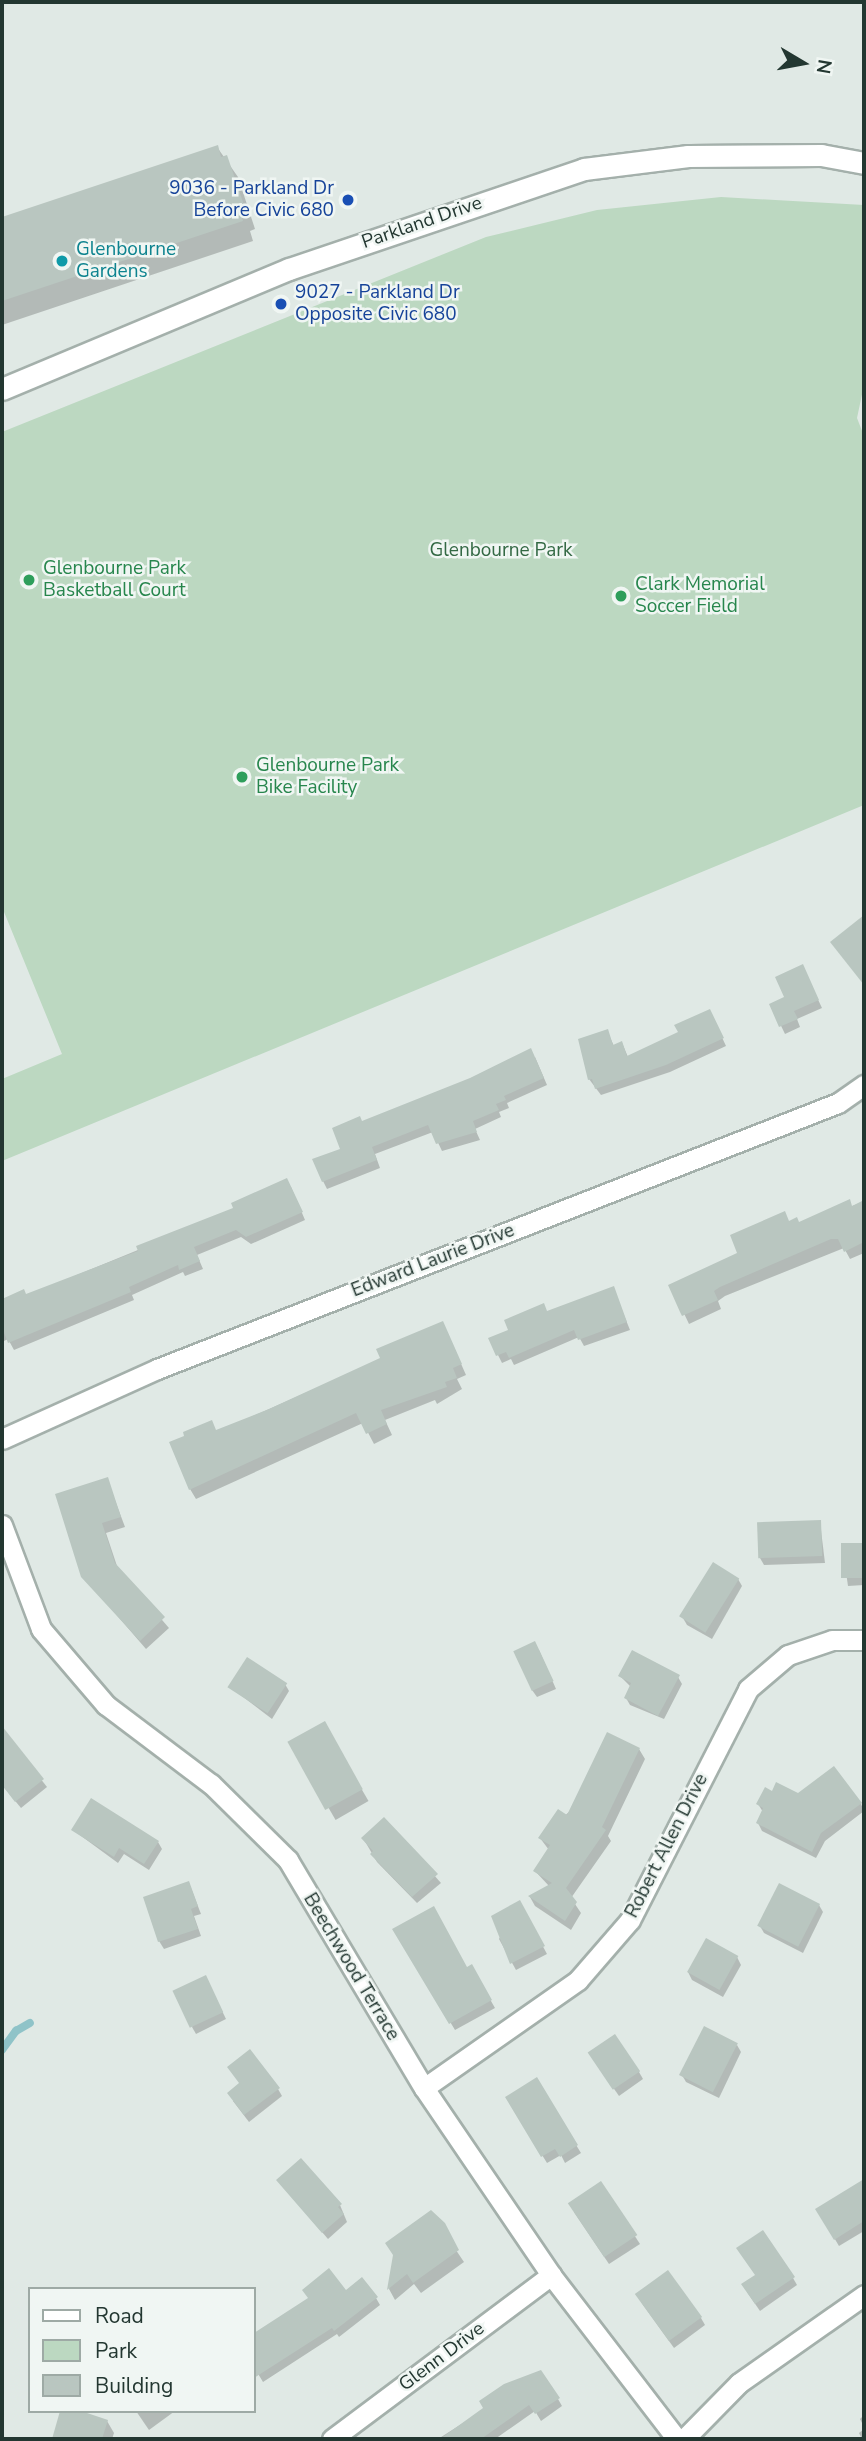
<!DOCTYPE html>
<html>
<head>
<meta charset="utf-8">
<style>
	body { margin:0 }
	#map { position:relative; width:866px; height:2441px; overflow:hidden; background:#e0e9e5; font-family:"Nunito Sans",sans-serif }
	div>[style] { position:absolute }
	[style*='--x'] { left:calc(var(--x)*1px); top:calc(var(--y)*1px); width:calc(var(--w)*1px); rotate:calc(var(--a)*1deg) }
	.green>* { inset:0; background:#bcd8c1 }
	.shadow>* { inset:0; background:#0003; transform-origin:0 0 }
	.stream>* { height:8px; margin:-4px; padding:0 4px; transform-origin:4px; border-radius:4px; background:#8fc3c8 }
	.building>* { inset:0; background:#b9c6c0; transform-origin:0 0 }
	.roads { filter:drop-shadow(2px 0 #a4b0ab) drop-shadow(-2px 0 #a4b0ab) drop-shadow(0 2px #a4b0ab) drop-shadow(0 -2px #a4b0ab) }
	.minor>* { height:19px; margin:-9.5px; padding:0 9.5px; transform-origin:9.5px; border-radius:9.5px; background:#fff }
	.tertiary>* { height:21px; margin:-10.5px; padding:0 10.5px; transform-origin:10.5px; border-radius:10.5px; background:#fff }
	.dots>* { width:19px; height:19px; translate:-50% -50%; box-sizing:border-box; border:4px solid #f0f6f3; border-radius:50% }
	span { translate:-50% -50%; white-space:nowrap; text-align:center; line-height:1.15; -webkit-text-stroke:5px #f0f6f3; paint-order:stroke }
	.transit-label { font-size:19px; color:#164399 }
	.right { translate:-100% -50%; text-align:right }
	.left { translate:0 -50%; text-align:left }
	.street-label { font-size:19px; color:#233731 }
	.culture-label { font-size:19px; color:#0d838f }
	.park-label { font-size:19px; color:#336944 }
	.leisure-label { font-size:19px; color:#27864d }
	.frame { position:absolute; inset:0; border:4px solid #233731; pointer-events:none }
	.legend { position:absolute; left:28px; top:2287px; width:228px; height:126px; box-sizing:border-box; background:#f0f6f3; border:2px solid #9eaaa5; margin:0; padding:9px 12px; list-style:none; font-size:21px; color:#233731 }
	.legend li { display:flex; align-items:center; gap:14px; height:35px }
	.legend b { width:35px; border:2px solid #9eaaa5 }
	.north { position:absolute; left:768px; top:28px; width:70px; height:70px; -webkit-text-stroke:5px #f0f6f3; paint-order:stroke; rotate:100deg; font-size:19px; font-weight:700; line-height:28px; text-align:center; color:#233731 }
	.north::after { content:''; display:block; margin:auto; width:24px; height:32px; background:#233731; clip-path:polygon(50% 0,100% 100%,50% 72%,0 100%) }
</style>
</head>
<body>
<div id="map">
	<div class="green">
		<div style="clip-path:polygon(721px 197px,864px 205px,864px 385px,857px 418px,864px 436px,864px 805px,2px 1161px,2px 1079px,62px 1054px,2px 907px,2px 432px,486px 237px,597px 210px)"></div>
	</div>
	<div class="shadow">
		<div style="clip-path:polygon(217px 147px,238px 177px,255px 229px,250px 231px,253px 241px,2px 325px,2px 219px)"></div>
		<div style="clip-path:polygon(806px 974px,822px 1008px,797px 1019px,800px 1027px,785px 1034px,771px 1005px,786px 998px)"></div>
		<div style="clip-path:polygon(713px 1018px,726px 1046px,670px 1072px,601px 1095px,589px 1079px,607px 1031px,614px 1046px,622px 1043px,628px 1057px)"></div>
		<div style="clip-path:polygon(535px 1057px,547px 1085px,507px 1103px,509px 1108px,499px 1112px,501px 1117px,475px 1129px,480px 1140px,442px 1151px,433px 1132px,375px 1154px,380px 1168px,327px 1189px,323px 1181px,362px 1123px)"></div>
		<div style="clip-path:polygon(291px 1187px,305px 1220px,251px 1244px,241px 1237px,197px 1255px,203px 1269px,185px 1276px,183px 1272px,132px 1295px,134px 1300px,14px 1350px,8px 1339px,2px 1342px,2px 1301px,24px 1292px,26px 1296px)"></div>
		<div style="clip-path:polygon(864px 1202px,864px 1253px,850px 1259px,844px 1248px,725px 1296px,718px 1301px,721px 1309px,689px 1324px,671px 1286px,739px 1254px,789px 1223px,799px 1224px)"></div>
		<div style="clip-path:polygon(613px 1288px,630px 1330px,584px 1346px,579px 1337px,514px 1365px,511px 1359px,502px 1363px,490px 1339px)"></div>
		<div style="clip-path:polygon(443px 1323px,466px 1375px,457px 1379px,462px 1389px,437px 1404px,435px 1400px,385px 1420px,392px 1435px,374px 1444px,363px 1423px,196px 1499px,190px 1489px,217px 1432px,382px 1359px)"></div>
		<div style="clip-path:polygon(107px 1479px,125px 1527px,106px 1533px,118px 1569px,169px 1628px,146px 1649px,83px 1576px)"></div>
		<div style="clip-path:polygon(820px 1522px,825px 1563px,764px 1565px,760px 1558px)"></div>
		<div style="clip-path:polygon(864px 1544px,864px 1585px,848px 1586px,842px 1545px)"></div>
		<div style="clip-path:polygon(738px 1579px,742px 1586px,712px 1639px,687px 1625px,683px 1618px)"></div>
		<div style="clip-path:polygon(539px 1650px,556px 1689px,537px 1697px,532px 1690px)"></div>
		<div style="clip-path:polygon(620px 1676px,678px 1677px,682px 1684px,664px 1719px,630px 1705px,626px 1698px,631px 1687px)"></div>
		<div style="clip-path:polygon(285px 1684px,289px 1691px,272px 1719px,230px 1687px)"></div>
		<div style="left:324px;top:1724px;width:89px;height:38px;rotate:60deg"></div>
		<div style="clip-path:polygon(2px 1729px,47px 1787px,21px 1808px,2px 1785px)"></div>
		<div style="clip-path:polygon(639px 1749px,645px 1759px,608px 1836px,611px 1841px,571px 1898px,581px 1913px,571px 1930px,535px 1906px,530px 1897px,549px 1886px,535px 1871px,549px 1850px,540px 1838px)"></div>
		<div style="clip-path:polygon(773px 1793px,861px 1804px,864px 1811px,825px 1841px,816px 1858px,762px 1831px,758px 1823px,763px 1812px,758px 1804px)"></div>
		<div style="clip-path:polygon(384px 1819px,441px 1883px,417px 1903px,377px 1862px,363px 1838px)"></div>
		<div style="clip-path:polygon(73px 1830px,158px 1842px,162px 1849px,149px 1870px,124px 1854px,118px 1863px)"></div>
		<div style="clip-path:polygon(189px 1883px,201px 1914px,194px 1916px,201px 1936px,164px 1949px,159px 1941px)"></div>
		<div style="clip-path:polygon(519px 1902px,547px 1954px,516px 1970px,499px 1939px)"></div>
		<div style="clip-path:polygon(819px 1905px,823px 1912px,803px 1953px,764px 1933px,760px 1926px)"></div>
		<div style="clip-path:polygon(395px 1930px,466px 1969px,471px 1966px,495px 2008px,455px 2030px)"></div>
		<div style="clip-path:polygon(737px 1957px,741px 1965px,723px 1997px,692px 1980px,688px 1972px)"></div>
		<div style="clip-path:polygon(209px 1984px,226px 2019px,196px 2034px,192px 2027px)"></div>
		<div style="clip-path:polygon(737px 2045px,741px 2052px,719px 2098px,686px 2082px,682px 2075px)"></div>
		<div style="clip-path:polygon(594px 2060px,639px 2072px,643px 2079px,619px 2096px)"></div>
		<div style="clip-path:polygon(536px 2080px,581px 2153px,565px 2163px,561px 2155px,547px 2163px,507px 2098px)"></div>
		<div style="clip-path:polygon(241px 2084px,278px 2089px,282px 2096px,249px 2122px,233px 2101px)"></div>
		<div style="clip-path:polygon(278px 2181px,340px 2205px,347px 2222px,328px 2239px)"></div>
		<div style="clip-path:polygon(601px 2184px,640px 2244px,609px 2264px,574px 2212px)"></div>
		<div style="clip-path:polygon(857px 2185px,864px 2196px,864px 2231px,839px 2246px,817px 2209px)"></div>
		<div style="clip-path:polygon(431px 2213px,464px 2262px,421px 2293px,414px 2284px,395px 2300px,389px 2289px,395px 2257px)"></div>
		<div style="clip-path:polygon(756px 2276px,793px 2278px,797px 2285px,760px 2311px,747px 2292px)"></div>
		<div style="clip-path:polygon(376px 2298px,380px 2305px,339px 2337px,337px 2334px,263px 2382px,254px 2367px,254px 2335px,310px 2299px)"></div>
		<div style="clip-path:polygon(641px 2302px,701px 2318px,705px 2325px,674px 2348px)"></div>
		<div style="clip-path:polygon(558px 2399px,562px 2406px,541px 2421px,535px 2411px,495px 2439px,438px 2439px,485px 2409px)"></div>
		<div style="clip-path:polygon(62px 2411px,107px 2421px,114px 2433px,112px 2439px,53px 2439px)"></div>
		<div style="clip-path:polygon(136px 2411px,175px 2411px,149px 2430px)"></div>
		<div style="clip-path:polygon(864px 2415px,864px 2427px,860px 2419px)"></div>
		<div style="clip-path:polygon(864px 2429px,864px 2439px,862px 2439px,859px 2433px)"></div>
	</div>
	<div class="stream">
		<div style="--x:2;--y:2050;--w:24;--a:-54"></div>
		<div style="--x:16;--y:2031;--w:16;--a:-30"></div>
	</div>
	<div class="building">
		<div style="clip-path:polygon(218px 145px,221px 157px,227px 155px,245px 208px,240px 210px,243px 221px,2px 301px,2px 217px)"></div>
		<div style="clip-path:polygon(864px 915px,864px 985px,830px 942px)"></div>
		<div style="clip-path:polygon(803px 964px,819px 1000px,794px 1011px,798px 1019px,779px 1027px,769px 1004px,784px 997px,775px 977px)"></div>
		<div style="clip-path:polygon(710px 1009px,724px 1038px,666px 1065px,595px 1089px,592px 1079px,588px 1080px,578px 1039px,608px 1029px,613px 1045px,622px 1041px,627px 1056px,678px 1032px,674px 1025px)"></div>
		<div style="clip-path:polygon(531px 1048px,544px 1078px,504px 1096px,506px 1100px,496px 1104px,499px 1110px,473px 1121px,477px 1132px,436px 1144px,428px 1125px,372px 1147px,377px 1160px,322px 1182px,312px 1159px,340px 1149px,332px 1128px,360px 1116px,362px 1121px,470px 1078px)"></div>
		<div style="clip-path:polygon(287px 1178px,303px 1212px,246px 1237px,236px 1230px,194px 1247px,200px 1261px,179px 1270px,178px 1265px,129px 1287px,131px 1292px,8px 1343px,2px 1327px,2px 1299px,24px 1289px,26px 1294px,138px 1251px,136px 1246px,233px 1208px,231px 1203px)"></div>
		<div style="clip-path:polygon(850px 1199px,852px 1206px,864px 1200px,864px 1242px,844px 1252px,838px 1239px,831px 1239px,720px 1287px,714px 1291px,718px 1300px,682px 1316px,680px 1312px,668px 1285px,737px 1253px,730px 1235px,785px 1211px,789px 1221px,797px 1217px,799px 1222px)"></div>
		<div style="clip-path:polygon(614px 1286px,627px 1322px,578px 1340px,574px 1330px,509px 1358px,506px 1352px,496px 1356px,488px 1338px,508px 1330px,504px 1320px,544px 1303px,547px 1311px)"></div>
		<div style="clip-path:polygon(443px 1321px,462px 1364px,453px 1368px,457px 1378px,445px 1382px,447px 1387px,381px 1410px,387px 1424px,366px 1434px,356px 1413px,189px 1490px,169px 1442px,184px 1436px,183px 1432px,212px 1420px,216px 1430px,269px 1409px,380px 1358px,376px 1349px)"></div>
		<div style="clip-path:polygon(108px 1477px,121px 1517px,102px 1523px,115px 1563px,165px 1617px,140px 1641px,81px 1577px,55px 1494px)"></div>
		<div style="left:821px;top:1520px;width:36px;height:64px;rotate:88deg"></div>
		<div style="left:864px;top:1543px;width:35px;height:23px;rotate:90deg"></div>
		<div style="left:713px;top:1562px;width:31px;height:64px;rotate:32deg"></div>
		<div style="left:535px;top:1641px;width:44px;height:24px;rotate:65deg"></div>
		<div style="clip-path:polygon(632px 1650px,680px 1675px,658px 1716px,624px 1698px,631px 1683px,618px 1676px)"></div>
		<div style="left:247px;top:1657px;width:48px;height:36px;rotate:33deg"></div>
		<div style="left:325px;top:1721px;width:78px;height:43px;rotate:61deg"></div>
		<div style="clip-path:polygon(2px 1726px,44px 1779px,15px 1802px,2px 1785px)"></div>
		<div style="clip-path:polygon(607px 1732px,640px 1748px,602px 1827px,606px 1830px,566px 1888px,577px 1902px,565px 1921px,528px 1896px,552px 1883px,533px 1871px,550px 1845px,538px 1838px,558px 1809px,567px 1815px)"></div>
		<div style="clip-path:polygon(834px 1766px,862px 1803px,821px 1833px,812px 1852px,756px 1823px,763px 1808px,756px 1804px,765px 1787px,772px 1791px,776px 1782px,798px 1793px)"></div>
		<div style="clip-path:polygon(91px 1798px,159px 1841px,144px 1864px,119px 1848px,114px 1857px,71px 1830px)"></div>
		<div style="clip-path:polygon(384px 1817px,438px 1874px,412px 1897px,370px 1854px,373px 1851px,361px 1838px)"></div>
		<div style="clip-path:polygon(189px 1881px,198px 1906px,191px 1909px,198px 1929px,158px 1942px,143px 1897px)"></div>
		<div style="left:779px;top:1883px;width:46px;height:48px;rotate:27deg"></div>
		<div style="clip-path:polygon(520px 1900px,545px 1946px,510px 1964px,491px 1916px)"></div>
		<div style="clip-path:polygon(434px 1906px,467px 1967px,472px 1964px,492px 2000px,449px 2024px,392px 1929px)"></div>
		<div style="left:706px;top:1938px;width:37px;height:39px;rotate:29deg"></div>
		<div style="left:206px;top:1975px;width:41px;height:37px;rotate:65deg"></div>
		<div style="left:704px;top:2026px;width:38px;height:55px;rotate:27deg"></div>
		<div style="left:615px;top:2034px;width:45px;height:33px;rotate:56deg"></div>
		<div style="clip-path:polygon(250px 2049px,280px 2088px,244px 2115px,227px 2093px,239px 2083px,227px 2067px)"></div>
		<div style="clip-path:polygon(537px 2077px,578px 2145px,560px 2157px,555px 2149px,541px 2157px,505px 2097px)"></div>
		<div style="clip-path:polygon(301px 2158px,342px 2204px,338px 2207px,344px 2214px,322px 2233px,276px 2180px)"></div>
		<div style="clip-path:polygon(864px 2179px,864px 2221px,834px 2240px,815px 2209px)"></div>
		<div style="left:601px;top:2181px;width:65px;height:40px;rotate:56deg"></div>
		<div style="clip-path:polygon(431px 2210px,445px 2223px,459px 2250px,413px 2283px,407px 2274px,387px 2290px,393px 2255px,385px 2243px)"></div>
		<div style="clip-path:polygon(763px 2230px,795px 2277px,755px 2304px,741px 2284px,755px 2275px,736px 2248px)"></div>
		<div style="clip-path:polygon(329px 2268px,346px 2290px,362px 2277px,378px 2297px,334px 2331px,332px 2328px,254px 2378px,254px 2333px,308px 2298px,302px 2290px)"></div>
		<div style="left:668px;top:2270px;width:58px;height:41px;rotate:54deg"></div>
		<div style="clip-path:polygon(541px 2370px,560px 2398px,535px 2414px,529px 2405px,481px 2439px,440px 2439px,483px 2408px,479px 2401px,504px 2384px)"></div>
		<div style="clip-path:polygon(60px 2411px,81px 2411px,108px 2420px,102px 2439px,52px 2439px)"></div>
	</div>
	<div class="roads">
		<div class="minor">
			<div style="--x:2;--y:1439;--w:170;--a:-24.3"></div>
			<div style="--x:157;--y:1369;--w:731;--a:-21.34"></div>
			<div style="--x:838;--y:1103;--w:32;--a:-35"></div>
			<div style="--x:2;--y:1525;--w:111;--a:69.4"></div>
			<div style="--x:41;--y:1629;--w:100;--a:49.5"></div>
			<div style="--x:106;--y:1705;--w:131;--a:37"></div>
			<div style="--x:211;--y:1784;--w:108;--a:44.6"></div>
			<div style="--x:288;--y:1860;--w:265;--a:59.2"></div>
			<div style="--x:424;--y:2088;--w:226;--a:55.8"></div>
			<div style="--x:551;--y:2275;--w:207;--a:52.5"></div>
			<div style="--x:424;--y:2088;--w:188;--a:-35"></div>
			<div style="--x:578;--y:1980;--w:79;--a:-49.1"></div>
			<div style="--x:630;--y:1920;--w:259;--a:-62.9"></div>
			<div style="--x:748;--y:1689;--w:52;--a:-40.4"></div>
			<div style="--x:788;--y:1655;--w:46;--a:-18.8"></div>
			<div style="--x:832;--y:1640;--w:32;--a:0"></div>
			<div style="--x:332;--y:2439;--w:274;--a:-36.8"></div>
			<div style="--x:684;--y:2439;--w:78;--a:-45.5"></div>
			<div style="--x:739;--y:2383;--w:153;--a:-35.1"></div>
		</div>
		<div class="tertiary">
			<div style="--x:2;--y:389;--w:311;--a:-22.7"></div>
			<div style="--x:289;--y:269;--w:311;--a:-18.7"></div>
			<div style="--x:584;--y:169;--w:105;--a:-7.1"></div>
			<div style="--x:688;--y:156;--w:133;--a:-0.4"></div>
			<div style="--x:821;--y:155;--w:44;--a:10.5"></div>
		</div>
	</div>
	<div class="dots">
		<div style="left:348px;top:200px;background:#1a4fb4"></div>
		<div style="left:62px;top:261px;background:#0f9aa8"></div>
		<div style="left:281px;top:304px;background:#1a4fb4"></div>
		<div style="left:29px;top:580px;background:#2e9e5b"></div>
		<div style="left:621px;top:596px;background:#2e9e5b"></div>
		<div style="left:242px;top:777px;background:#2e9e5b"></div>
	</div>
	<div class="transit-label">
		<span class="right" style="left:334px;top:200px">9036 - Parkland Dr<br>Before Civic 680</span>
		<span class="left" style="left:295px;top:304px">9027 - Parkland Dr<br>Opposite Civic 680</span>
	</div>
	<div class="street-label">
		<span style="left:422px;top:223px;rotate:-19deg">Parkland Drive</span>
		<span style="left:433px;top:1261px;rotate:-21deg">Edward Laurie Drive</span>
		<span style="left:667px;top:1846px;rotate:-63deg">Robert Allen Drive</span>
		<span style="left:351px;top:1967px;rotate:59deg">Beechwood Terrace</span>
		<span style="left:442px;top:2357px;rotate:-37deg">Glenn Drive</span>
	</div>
	<div class="culture-label">
		<span class="left" style="left:76px;top:261px">Glenbourne<br>Gardens</span>
	</div>
	<div class="park-label">
		<span style="left:501px;top:551px">Glenbourne Park</span>
	</div>
	<div class="leisure-label">
		<span class="left" style="left:43px;top:580px">Glenbourne Park<br>Basketball Court</span>
		<span class="left" style="left:635px;top:596px">Clark Memorial<br>Soccer Field</span>
		<span class="left" style="left:256px;top:777px">Glenbourne Park<br>Bike Facility</span>
	</div>
	<div class="frame"></div>
	<ul class="legend">
	<li><b style="height:9px;background:#fff"></b>Road</li>
	<li><b style="height:19px;background:#bcd8c1"></b>Park</li>
	<li><b style="height:19px;background:#b9c6c0"></b>Building</li>
	</ul>
	<div class="north">N</div>
</div>
</body>
</html>
